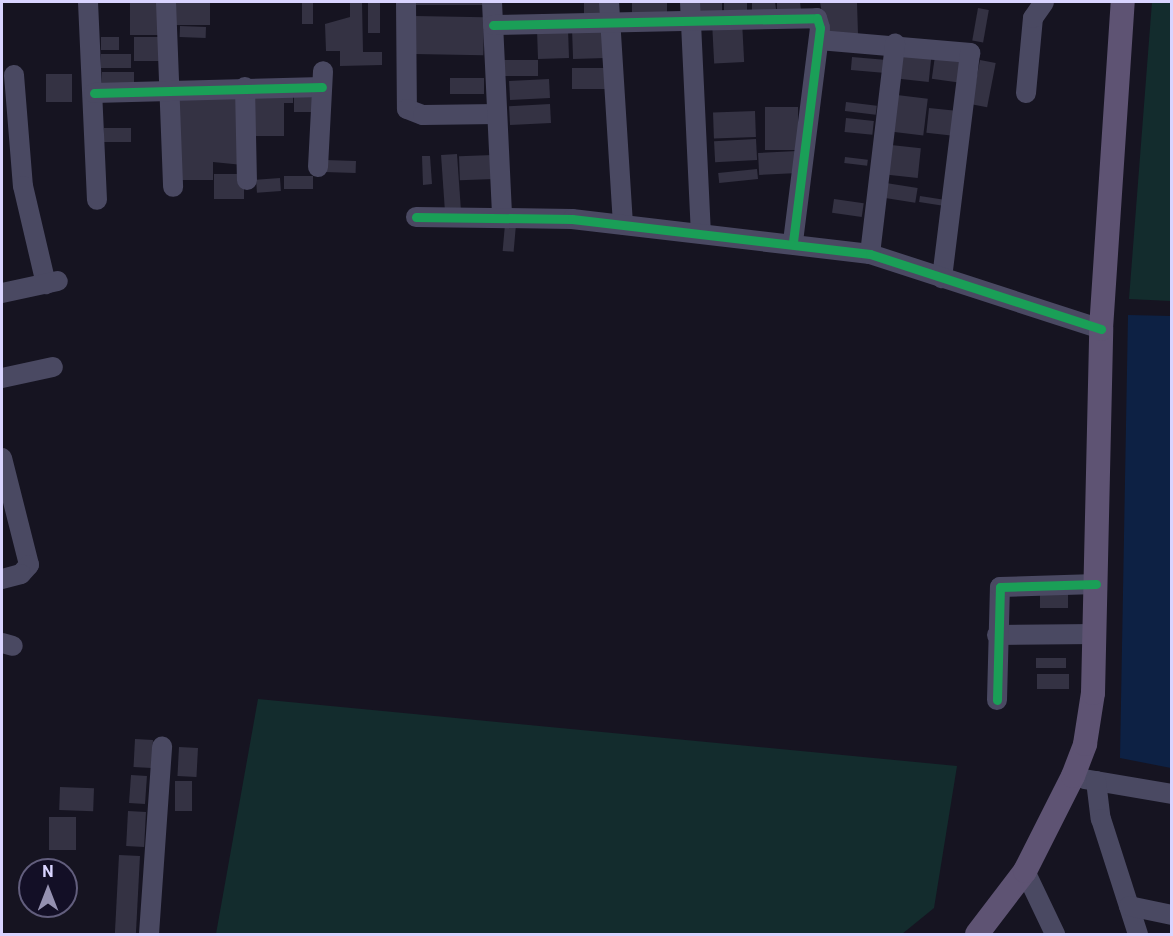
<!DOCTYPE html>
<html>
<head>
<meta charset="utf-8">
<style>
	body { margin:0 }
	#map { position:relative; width:1173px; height:936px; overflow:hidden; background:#161421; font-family:Roboto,sans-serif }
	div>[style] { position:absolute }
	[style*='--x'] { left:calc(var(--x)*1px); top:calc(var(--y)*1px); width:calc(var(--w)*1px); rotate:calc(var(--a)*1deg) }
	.green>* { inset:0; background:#132c2d }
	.water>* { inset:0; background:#0d2144 }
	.building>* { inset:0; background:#343243; transform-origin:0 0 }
	.minor>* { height:20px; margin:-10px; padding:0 10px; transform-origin:10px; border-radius:10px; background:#4a4962 }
	.major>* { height:24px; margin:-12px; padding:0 12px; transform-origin:12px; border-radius:12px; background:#5e5373 }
	.cycleway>* { height:9px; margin:-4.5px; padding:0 4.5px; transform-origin:4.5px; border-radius:4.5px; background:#1a9f57 }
	span { translate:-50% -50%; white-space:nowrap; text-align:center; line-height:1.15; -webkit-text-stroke:4.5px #130f26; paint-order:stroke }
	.frame { position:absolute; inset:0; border:3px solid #d9d4ff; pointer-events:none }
	.north { position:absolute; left:18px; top:858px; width:60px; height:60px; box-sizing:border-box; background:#130f26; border:2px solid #625e7d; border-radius:50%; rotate:0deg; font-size:16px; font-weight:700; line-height:24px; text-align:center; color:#d9d4ff }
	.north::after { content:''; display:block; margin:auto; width:21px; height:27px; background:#9591b1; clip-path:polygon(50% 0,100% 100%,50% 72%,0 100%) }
</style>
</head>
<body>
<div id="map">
	<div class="green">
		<div style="clip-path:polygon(1152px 2px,1171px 2px,1171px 301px,1129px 299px)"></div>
		<div style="clip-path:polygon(258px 699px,957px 766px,934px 908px,902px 934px,216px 934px)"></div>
	</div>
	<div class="water">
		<div style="clip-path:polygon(1128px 315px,1171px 316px,1171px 768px,1120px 758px)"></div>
	</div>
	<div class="building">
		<div style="left:130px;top:2px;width:33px;height:33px"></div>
		<div style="left:174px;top:2px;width:36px;height:23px"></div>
		<div style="left:302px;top:2px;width:11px;height:22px"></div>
		<div style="clip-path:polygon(350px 2px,362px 2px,363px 52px,382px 52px,382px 65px,340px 66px,340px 51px,326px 51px,325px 24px,350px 17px)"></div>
		<div style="left:368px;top:2px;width:12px;height:31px"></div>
		<div style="left:412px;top:2px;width:71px;height:3px"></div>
		<div style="left:584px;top:2px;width:18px;height:13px"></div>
		<div style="left:632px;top:2px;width:35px;height:17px"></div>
		<div style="clip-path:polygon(695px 2px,722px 2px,722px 12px,696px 14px)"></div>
		<div style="left:724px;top:2px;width:23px;height:14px"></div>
		<div style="clip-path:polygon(752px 2px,775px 2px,776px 9px,752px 11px)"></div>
		<div style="clip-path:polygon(777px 2px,800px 2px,801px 10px,777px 12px)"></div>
		<div style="clip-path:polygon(820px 2px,857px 2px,858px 35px,826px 35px)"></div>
		<div style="left:978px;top:8px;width:11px;height:33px;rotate:10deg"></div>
		<div style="left:415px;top:16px;width:69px;height:38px;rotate:1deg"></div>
		<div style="left:742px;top:21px;width:41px;height:30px;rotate:87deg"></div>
		<div style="left:180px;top:26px;width:26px;height:11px;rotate:2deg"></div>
		<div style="left:604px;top:28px;width:30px;height:32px;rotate:88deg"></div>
		<div style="left:568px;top:29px;width:29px;height:31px;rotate:88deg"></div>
		<div style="left:101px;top:37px;width:18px;height:13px"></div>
		<div style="left:134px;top:37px;width:31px;height:24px"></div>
		<div style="left:902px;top:49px;width:30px;height:30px;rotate:6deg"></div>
		<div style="left:131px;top:54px;width:14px;height:30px;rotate:90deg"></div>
		<div style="left:935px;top:56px;width:29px;height:23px;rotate:8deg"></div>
		<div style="left:852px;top:57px;width:32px;height:13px;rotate:5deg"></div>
		<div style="left:538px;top:60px;width:16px;height:37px;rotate:90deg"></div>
		<div style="left:980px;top:60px;width:16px;height:45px;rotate:11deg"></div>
		<div style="left:572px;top:68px;width:34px;height:21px"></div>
		<div style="left:102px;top:72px;width:32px;height:17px"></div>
		<div style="left:72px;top:74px;width:28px;height:26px;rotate:90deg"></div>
		<div style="left:450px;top:78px;width:34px;height:16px"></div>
		<div style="left:549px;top:79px;width:19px;height:40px;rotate:87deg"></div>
		<div style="clip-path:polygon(252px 94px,293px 94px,293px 103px,284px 103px,284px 136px,252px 136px)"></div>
		<div style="left:897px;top:95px;width:31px;height:37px;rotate:7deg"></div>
		<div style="left:294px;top:96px;width:20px;height:16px"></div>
		<div style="clip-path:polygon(177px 99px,242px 99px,243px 165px,213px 162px,213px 180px,177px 180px)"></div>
		<div style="left:846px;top:102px;width:31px;height:9px;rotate:7deg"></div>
		<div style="left:550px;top:104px;width:19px;height:41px;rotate:87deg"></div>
		<div style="left:765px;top:107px;width:33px;height:43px"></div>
		<div style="left:929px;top:108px;width:27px;height:25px;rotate:6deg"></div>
		<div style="left:755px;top:111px;width:26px;height:42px;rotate:88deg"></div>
		<div style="left:846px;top:118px;width:28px;height:14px;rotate:6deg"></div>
		<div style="left:104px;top:128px;width:27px;height:14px"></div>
		<div style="left:756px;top:139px;width:21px;height:42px;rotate:87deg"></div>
		<div style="left:891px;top:145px;width:30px;height:30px;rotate:6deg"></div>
		<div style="left:797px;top:151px;width:22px;height:39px;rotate:87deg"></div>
		<div style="left:457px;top:154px;width:56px;height:16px;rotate:86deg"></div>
		<div style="left:493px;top:155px;width:24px;height:34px;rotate:88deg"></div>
		<div style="clip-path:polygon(422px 156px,430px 156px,432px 184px,423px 185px)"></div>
		<div style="left:845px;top:157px;width:23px;height:6px;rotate:7deg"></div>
		<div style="left:325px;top:160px;width:31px;height:12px;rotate:2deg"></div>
		<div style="left:757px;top:169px;width:10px;height:39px;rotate:84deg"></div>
		<div style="left:214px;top:174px;width:30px;height:25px"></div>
		<div style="left:284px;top:176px;width:29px;height:13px"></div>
		<div style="left:280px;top:178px;width:13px;height:24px;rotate:86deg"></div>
		<div style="left:886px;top:183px;width:32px;height:15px;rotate:9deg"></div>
		<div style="left:920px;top:196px;width:26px;height:6px;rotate:9deg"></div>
		<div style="left:834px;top:199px;width:30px;height:14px;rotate:8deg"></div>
		<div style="left:505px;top:224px;width:11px;height:27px;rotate:5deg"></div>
		<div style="left:1040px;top:589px;width:28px;height:19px"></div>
		<div style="left:1036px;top:658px;width:30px;height:10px"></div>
		<div style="left:1037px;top:674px;width:32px;height:15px"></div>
		<div style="left:135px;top:739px;width:18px;height:28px;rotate:3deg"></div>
		<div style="left:179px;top:747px;width:19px;height:29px;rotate:3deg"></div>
		<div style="left:131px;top:775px;width:16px;height:28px;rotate:4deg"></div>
		<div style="left:175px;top:781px;width:17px;height:30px"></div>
		<div style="left:60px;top:787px;width:34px;height:23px;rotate:2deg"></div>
		<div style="left:128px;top:811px;width:18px;height:35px;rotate:3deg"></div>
		<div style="left:49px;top:817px;width:27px;height:33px"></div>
		<div style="left:119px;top:855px;width:21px;height:79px;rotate:3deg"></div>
	</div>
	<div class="minor">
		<div style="--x:88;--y:2;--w:198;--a:87.4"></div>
		<div style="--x:166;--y:2;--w:185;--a:87.8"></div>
		<div style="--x:406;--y:2;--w:107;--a:89.5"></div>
		<div style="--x:407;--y:109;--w:17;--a:21"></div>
		<div style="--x:423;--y:115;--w:74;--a:-0.8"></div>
		<div style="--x:492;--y:2;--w:216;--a:87.3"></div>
		<div style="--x:609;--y:2;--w:223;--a:86.4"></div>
		<div style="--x:690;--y:2;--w:230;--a:87.3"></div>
		<div style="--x:493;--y:25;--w:324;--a:-1.2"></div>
		<div style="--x:817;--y:18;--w:10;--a:73"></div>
		<div style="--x:820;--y:28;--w:217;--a:97.2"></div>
		<div style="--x:819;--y:40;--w:152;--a:4.9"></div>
		<div style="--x:970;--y:53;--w:227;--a:97.1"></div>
		<div style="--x:14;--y:75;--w:111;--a:85.4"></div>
		<div style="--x:23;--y:186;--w:101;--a:76.8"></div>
		<div style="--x:245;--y:87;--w:93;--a:88.8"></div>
		<div style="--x:94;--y:93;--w:228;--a:-1.5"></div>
		<div style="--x:1026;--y:93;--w:75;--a:-84.7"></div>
		<div style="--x:1033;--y:18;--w:19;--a:-55"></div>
		<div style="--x:318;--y:167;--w:96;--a:-87"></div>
		<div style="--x:416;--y:217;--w:156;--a:0.7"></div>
		<div style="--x:572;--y:219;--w:300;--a:6.7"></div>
		<div style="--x:870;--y:254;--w:243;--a:18"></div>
		<div style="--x:870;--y:254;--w:212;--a:-83.2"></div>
		<div style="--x:2;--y:293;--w:57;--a:-12.1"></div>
		<div style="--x:2;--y:378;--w:52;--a:-12.2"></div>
		<div style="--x:2;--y:458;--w:110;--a:75.8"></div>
		<div style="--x:29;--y:565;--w:12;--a:132"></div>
		<div style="--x:21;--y:574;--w:20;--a:165"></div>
		<div style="--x:997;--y:635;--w:98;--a:-0.6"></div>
		<div style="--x:2;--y:643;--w:11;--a:15"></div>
		<div style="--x:997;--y:700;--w:113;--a:-88.5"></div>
		<div style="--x:1000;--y:587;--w:96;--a:-1.8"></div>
		<div style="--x:1084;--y:779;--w:89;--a:9.7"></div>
		<div style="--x:1096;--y:781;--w:38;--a:83"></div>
		<div style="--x:1101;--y:819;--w:121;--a:72.2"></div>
		<div style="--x:1025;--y:871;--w:70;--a:64.5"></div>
		<div style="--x:1129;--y:906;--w:44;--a:11.8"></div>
		<div style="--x:149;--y:934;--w:188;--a:-86"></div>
	</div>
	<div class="major">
		<div style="--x:977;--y:934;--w:79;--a:-52.7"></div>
		<div style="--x:1025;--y:871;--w:106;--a:-63.2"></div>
		<div style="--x:1073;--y:776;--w:34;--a:-69"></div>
		<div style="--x:1085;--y:744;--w:52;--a:-81.1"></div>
		<div style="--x:1093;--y:693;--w:364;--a:-88.7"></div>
		<div style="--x:1101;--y:329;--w:328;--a:-86.2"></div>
	</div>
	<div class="cycleway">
		<div style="--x:493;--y:25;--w:324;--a:-1.2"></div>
		<div style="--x:817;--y:18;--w:10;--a:73"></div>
		<div style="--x:820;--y:28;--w:217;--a:97.2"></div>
		<div style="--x:94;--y:93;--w:228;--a:-1.5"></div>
		<div style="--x:416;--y:217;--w:156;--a:0.7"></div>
		<div style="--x:572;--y:219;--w:300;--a:6.7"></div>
		<div style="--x:870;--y:254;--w:243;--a:18"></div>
		<div style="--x:997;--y:700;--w:113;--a:-88.5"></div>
		<div style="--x:1000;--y:587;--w:96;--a:-1.8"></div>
	</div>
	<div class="frame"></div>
	<div class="north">N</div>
</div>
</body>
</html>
